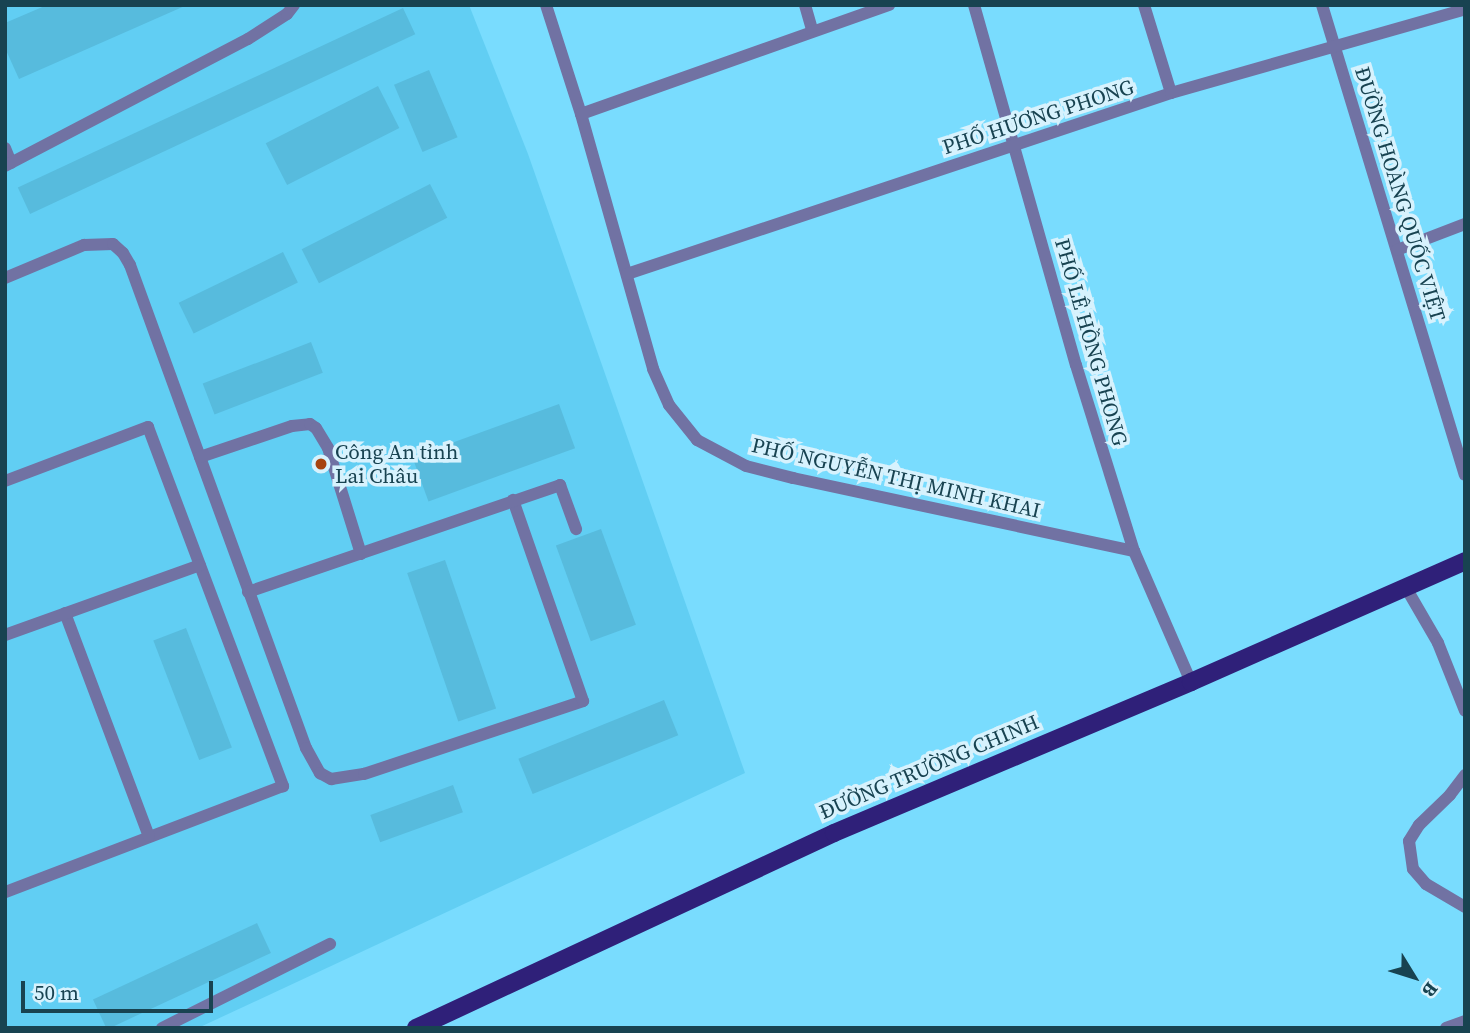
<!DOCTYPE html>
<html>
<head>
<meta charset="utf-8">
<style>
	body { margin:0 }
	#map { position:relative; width:1470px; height:1033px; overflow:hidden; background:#79dcfe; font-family:"Source Serif 4",serif }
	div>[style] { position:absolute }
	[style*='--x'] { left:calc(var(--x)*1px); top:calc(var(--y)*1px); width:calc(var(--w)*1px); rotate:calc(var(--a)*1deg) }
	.built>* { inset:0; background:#61cef3 }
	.building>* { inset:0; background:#57bbdd; transform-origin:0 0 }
	.minor>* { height:12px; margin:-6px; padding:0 6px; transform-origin:6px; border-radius:6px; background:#7172a3 }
	.major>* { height:18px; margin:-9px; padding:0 9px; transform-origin:9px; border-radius:9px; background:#2f2079 }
	.dots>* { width:19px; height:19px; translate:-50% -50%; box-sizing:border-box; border:4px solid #d7f2fd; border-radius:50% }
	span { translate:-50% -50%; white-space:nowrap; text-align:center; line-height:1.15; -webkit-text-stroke:7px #d7f2fd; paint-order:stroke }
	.street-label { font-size:21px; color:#184351 }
	.poi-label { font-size:21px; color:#184351 }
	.left { translate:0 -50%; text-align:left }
	.frame { position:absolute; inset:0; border:7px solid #184351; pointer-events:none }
	.north { position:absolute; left:1379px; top:942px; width:70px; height:70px; -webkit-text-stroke:5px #d7f2fd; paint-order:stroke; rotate:128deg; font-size:19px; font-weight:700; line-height:28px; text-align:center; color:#184351 }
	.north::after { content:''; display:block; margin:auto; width:24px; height:32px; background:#184351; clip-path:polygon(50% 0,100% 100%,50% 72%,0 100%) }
	.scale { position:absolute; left:21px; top:981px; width:192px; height:32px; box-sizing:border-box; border:4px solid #184351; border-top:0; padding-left:9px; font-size:21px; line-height:24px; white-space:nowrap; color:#184351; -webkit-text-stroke:5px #d7f2fd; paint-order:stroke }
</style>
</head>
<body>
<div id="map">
	<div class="built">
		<div style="clip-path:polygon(5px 5px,469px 5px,528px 154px,745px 773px,198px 1028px,5px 1028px)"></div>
	</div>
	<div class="building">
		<div style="clip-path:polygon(47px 5px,187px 5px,19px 79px,5px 48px,5px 23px)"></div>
		<div style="left:403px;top:8px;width:29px;height:425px;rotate:65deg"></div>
		<div style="left:429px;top:70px;width:73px;height:38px;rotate:67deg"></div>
		<div style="left:378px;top:86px;width:47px;height:126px;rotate:63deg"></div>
		<div style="left:430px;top:184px;width:38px;height:144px;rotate:63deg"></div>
		<div style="left:283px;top:252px;width:34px;height:116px;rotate:64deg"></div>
		<div style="left:311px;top:342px;width:33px;height:116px;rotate:69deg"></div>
		<div style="left:559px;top:404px;width:47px;height:156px;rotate:70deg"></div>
		<div style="left:601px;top:529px;width:102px;height:48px;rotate:70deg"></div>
		<div style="left:445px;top:560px;width:157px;height:40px;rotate:71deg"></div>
		<div style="left:186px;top:628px;width:128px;height:35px;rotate:69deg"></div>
		<div style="left:664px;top:700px;width:38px;height:157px;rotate:68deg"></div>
		<div style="left:453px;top:785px;width:29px;height:88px;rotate:70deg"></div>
		<div style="left:257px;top:923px;width:33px;height:181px;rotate:65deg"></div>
	</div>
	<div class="minor">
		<div style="--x:546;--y:5;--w:114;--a:72.2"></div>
		<div style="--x:581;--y:114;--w:265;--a:74.2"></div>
		<div style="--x:653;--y:369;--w:39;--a:66"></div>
		<div style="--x:669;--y:405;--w:45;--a:51.3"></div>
		<div style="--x:697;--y:440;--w:55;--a:28"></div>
		<div style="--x:746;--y:466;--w:49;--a:14.3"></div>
		<div style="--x:793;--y:478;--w:349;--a:12.1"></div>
		<div style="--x:805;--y:5;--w:26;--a:74"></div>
		<div style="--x:974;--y:5;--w:374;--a:74.2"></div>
		<div style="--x:1076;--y:365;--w:195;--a:72.7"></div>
		<div style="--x:1134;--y:551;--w:143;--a:66.5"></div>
		<div style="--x:1144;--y:5;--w:92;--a:72.9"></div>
		<div style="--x:1322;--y:5;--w:491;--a:73.1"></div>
		<div style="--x:581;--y:114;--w:327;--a:-19.5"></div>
		<div style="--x:5;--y:148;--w:16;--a:68"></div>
		<div style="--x:5;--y:166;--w:274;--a:-27.6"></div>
		<div style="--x:248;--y:39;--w:46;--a:-32.7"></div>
		<div style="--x:287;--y:14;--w:11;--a:-52"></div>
		<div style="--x:1397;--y:250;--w:73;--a:-20.9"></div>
		<div style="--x:627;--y:274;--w:573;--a:-18.4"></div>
		<div style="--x:1171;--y:93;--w:306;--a:-15.9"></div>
		<div style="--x:5;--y:278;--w:86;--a:-22.7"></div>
		<div style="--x:84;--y:245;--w:29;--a:-2"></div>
		<div style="--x:113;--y:244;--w:13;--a:42"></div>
		<div style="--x:123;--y:253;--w:14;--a:60"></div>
		<div style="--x:130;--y:265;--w:514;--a:69.98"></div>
		<div style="--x:306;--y:748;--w:29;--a:61"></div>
		<div style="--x:320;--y:773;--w:13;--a:29"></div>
		<div style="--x:331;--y:779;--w:33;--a:-9"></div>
		<div style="--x:364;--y:774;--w:231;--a:-18.4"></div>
		<div style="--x:583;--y:701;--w:213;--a:-109.2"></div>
		<div style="--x:200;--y:457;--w:97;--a:-18.6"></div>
		<div style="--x:292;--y:426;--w:18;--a:-6"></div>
		<div style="--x:310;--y:424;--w:7;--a:34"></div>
		<div style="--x:316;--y:428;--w:23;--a:59"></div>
		<div style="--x:328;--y:448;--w:111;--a:72.7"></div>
		<div style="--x:5;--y:481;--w:153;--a:-20.7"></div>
		<div style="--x:148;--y:427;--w:384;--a:69.4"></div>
		<div style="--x:283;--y:786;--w:298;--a:159.1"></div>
		<div style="--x:1405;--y:586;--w:66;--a:59.9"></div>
		<div style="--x:1438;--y:643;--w:73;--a:68.3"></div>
		<div style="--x:248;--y:592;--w:330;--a:-18.9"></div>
		<div style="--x:560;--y:485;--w:47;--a:70"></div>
		<div style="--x:65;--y:613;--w:238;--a:69.4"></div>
		<div style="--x:5;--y:635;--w:207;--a:-19.7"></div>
		<div style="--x:1465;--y:775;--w:25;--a:127"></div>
		<div style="--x:1450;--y:795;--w:43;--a:135.9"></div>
		<div style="--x:1419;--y:825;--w:19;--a:122"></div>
		<div style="--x:1409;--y:841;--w:28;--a:82"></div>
		<div style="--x:1413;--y:869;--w:20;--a:49"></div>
		<div style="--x:1426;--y:884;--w:45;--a:30.5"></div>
		<div style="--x:162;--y:1028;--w:188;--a:-26.6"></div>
		<div style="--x:1446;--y:1028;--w:20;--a:-20"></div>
	</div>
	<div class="major">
		<div style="--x:416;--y:1028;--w:461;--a:-25"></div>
		<div style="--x:834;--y:833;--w:388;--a:-22.9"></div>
		<div style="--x:1191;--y:682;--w:300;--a:-23.8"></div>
	</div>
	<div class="dots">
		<div style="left:321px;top:464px;background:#a7430e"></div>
	</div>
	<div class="street-label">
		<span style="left:1038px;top:117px;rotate:-18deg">PHỐ HƯƠNG PHONG</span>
		<span style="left:1400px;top:194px;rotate:73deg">ĐƯỜNG HOÀNG QUỐC VIỆT</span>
		<span style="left:1091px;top:342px;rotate:74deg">PHỐ LÊ HỒNG PHONG</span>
		<span style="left:896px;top:478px;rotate:13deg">PHỐ NGUYỄN THỊ MINH KHAI</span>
		<span style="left:929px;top:767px;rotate:-23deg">ĐƯỜNG TRƯỜNG CHINH</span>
	</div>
	<div class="poi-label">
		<span class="left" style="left:335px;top:464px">Công An tỉnh<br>Lai Châu</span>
	</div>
	<div class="frame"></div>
	<div class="north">B</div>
	<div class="scale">50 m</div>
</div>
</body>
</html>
